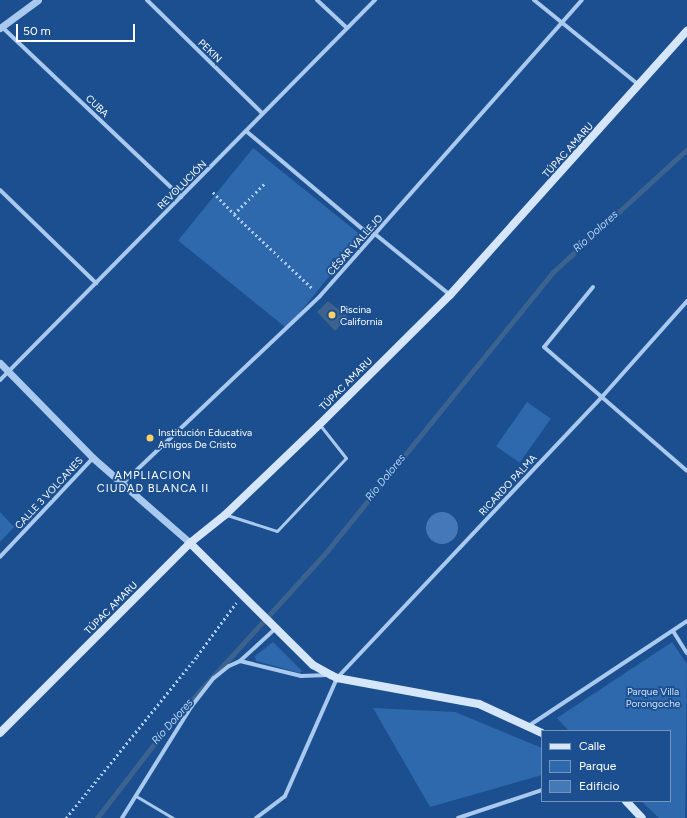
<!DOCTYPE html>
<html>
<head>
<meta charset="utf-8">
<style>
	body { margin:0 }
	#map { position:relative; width:687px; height:818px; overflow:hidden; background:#1b4f8f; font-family:Figtree,sans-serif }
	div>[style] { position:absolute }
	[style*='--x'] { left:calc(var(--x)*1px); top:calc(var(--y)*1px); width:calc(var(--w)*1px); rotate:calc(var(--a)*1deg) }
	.green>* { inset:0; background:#2e69ad; transform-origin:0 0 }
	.water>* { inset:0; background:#3c6290 }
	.stream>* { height:5px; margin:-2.5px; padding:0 2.5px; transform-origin:2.5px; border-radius:2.5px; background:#3c6290 }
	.building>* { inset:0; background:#4478b7 }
	.round { border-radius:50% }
	.path>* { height:2.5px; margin-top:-1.25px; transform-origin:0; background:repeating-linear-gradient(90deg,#a9c9ee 0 2px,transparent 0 5px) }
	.service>* { height:3px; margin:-1.5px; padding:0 1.5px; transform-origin:1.5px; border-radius:1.5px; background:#a9c9ee }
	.minor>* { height:4px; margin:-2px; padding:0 2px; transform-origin:2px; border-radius:2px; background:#a9c9ee }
	.tertiary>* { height:7px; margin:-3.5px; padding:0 3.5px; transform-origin:3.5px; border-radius:3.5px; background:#a9c9ee }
	.secondary>* { height:8px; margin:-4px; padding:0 4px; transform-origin:4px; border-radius:4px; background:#d6e6fa }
	.dots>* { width:11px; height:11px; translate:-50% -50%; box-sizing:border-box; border:2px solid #1b4f8f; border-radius:50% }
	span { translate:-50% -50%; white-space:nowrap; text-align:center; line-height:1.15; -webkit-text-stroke:3.5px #1b4f8f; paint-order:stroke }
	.street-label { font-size:10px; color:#fff }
	.poi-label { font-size:10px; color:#fff }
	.left { translate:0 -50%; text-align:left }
	.park-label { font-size:10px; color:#cfe3fa }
	.water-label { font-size:11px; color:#b5d3f5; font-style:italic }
	.neighbourhood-label { font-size:11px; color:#fff; letter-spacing:1px }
	.legend { position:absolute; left:541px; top:730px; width:130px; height:72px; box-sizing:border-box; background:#1b4f8f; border:1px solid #7695bc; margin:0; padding:5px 7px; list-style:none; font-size:12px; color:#fff }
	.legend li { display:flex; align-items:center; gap:8px; height:20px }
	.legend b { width:20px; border:1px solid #7695bc }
	.scale { position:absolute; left:16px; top:24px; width:119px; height:18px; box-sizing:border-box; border:2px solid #fff; border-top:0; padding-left:5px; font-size:12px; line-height:14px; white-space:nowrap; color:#fff; -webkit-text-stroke:3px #1b4f8f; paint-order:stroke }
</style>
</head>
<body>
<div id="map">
	<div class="green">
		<div style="left:253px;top:148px;width:140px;height:119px;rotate:39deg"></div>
		<div style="left:527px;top:402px;width:29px;height:54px;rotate:35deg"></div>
		<div style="clip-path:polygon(0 512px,14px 527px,0 542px)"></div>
		<div style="clip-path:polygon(273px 642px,302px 671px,300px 673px,256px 661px,255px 656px)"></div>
		<div style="clip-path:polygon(672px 642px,687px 664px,685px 818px,659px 818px,641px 801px,670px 801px,670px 731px,569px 731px,557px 718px)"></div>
		<div style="clip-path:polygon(373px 708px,455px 712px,542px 748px,542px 775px,430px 807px)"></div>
	</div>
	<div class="water">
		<div style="clip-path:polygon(328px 301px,348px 317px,335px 331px,317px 312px)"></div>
	</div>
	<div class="stream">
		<div style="--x:97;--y:818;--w:115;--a:-52.4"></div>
		<div style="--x:167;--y:727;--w:238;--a:-47.7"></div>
		<div style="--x:327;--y:551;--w:359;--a:-51"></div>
		<div style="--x:553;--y:272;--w:182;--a:-42.5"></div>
	</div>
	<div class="building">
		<div class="round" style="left:426px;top:512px;width:32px;height:32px"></div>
	</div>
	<div class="path">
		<div style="--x:213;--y:192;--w:30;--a:46"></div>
		<div style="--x:234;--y:214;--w:45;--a:-45"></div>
		<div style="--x:234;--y:214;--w:109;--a:43.5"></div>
		<div style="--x:66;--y:818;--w:208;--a:-51"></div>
		<div style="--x:197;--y:656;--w:66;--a:-53.7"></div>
	</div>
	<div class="service">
		<div style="--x:227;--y:515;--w:52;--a:17.7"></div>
		<div style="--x:277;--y:531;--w:100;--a:-46.6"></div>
		<div style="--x:346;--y:458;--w:42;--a:-128.2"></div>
		<div style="--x:136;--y:796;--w:43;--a:30.7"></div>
	</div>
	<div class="minor">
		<div style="--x:147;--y:0;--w:161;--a:44.5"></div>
		<div style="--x:317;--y:0;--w:41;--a:43"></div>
		<div style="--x:534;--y:0;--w:135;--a:39"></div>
		<div style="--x:2;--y:27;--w:247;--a:43.5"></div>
		<div style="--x:246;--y:131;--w:157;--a:40.1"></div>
		<div style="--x:366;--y:232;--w:9;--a:13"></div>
		<div style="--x:375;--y:234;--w:97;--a:39.1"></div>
		<div style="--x:0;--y:190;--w:134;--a:44.1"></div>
		<div style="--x:593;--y:287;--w:77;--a:129.2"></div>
		<div style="--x:544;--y:347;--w:189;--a:40.9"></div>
		<div style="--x:0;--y:380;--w:534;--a:-45.38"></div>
		<div style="--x:122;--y:484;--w:273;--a:-43.5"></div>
		<div style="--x:320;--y:296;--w:395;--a:-48.5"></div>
		<div style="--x:0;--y:557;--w:136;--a:-46.8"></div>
		<div style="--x:673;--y:631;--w:26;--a:58"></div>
		<div style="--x:240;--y:661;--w:63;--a:13.8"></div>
		<div style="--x:301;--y:676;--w:27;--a:-2"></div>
		<div style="--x:530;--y:725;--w:188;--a:-33.5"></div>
		<div style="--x:122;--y:818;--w:131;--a:-58.1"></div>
		<div style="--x:191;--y:707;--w:37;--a:-52"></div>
		<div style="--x:214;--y:678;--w:19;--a:-39"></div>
		<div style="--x:229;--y:666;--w:12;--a:-24"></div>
		<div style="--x:240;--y:661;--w:49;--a:-42.5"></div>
		<div style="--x:256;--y:818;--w:36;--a:-37"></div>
		<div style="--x:285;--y:796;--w:129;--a:-66.2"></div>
		<div style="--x:337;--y:678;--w:385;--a:-46.7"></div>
		<div style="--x:601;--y:398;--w:130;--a:-48.4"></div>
		<div style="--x:458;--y:818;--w:89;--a:-18.4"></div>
	</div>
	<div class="tertiary">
		<div style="--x:0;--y:28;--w:47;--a:-36.4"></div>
		<div style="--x:0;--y:363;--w:133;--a:45.6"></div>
		<div style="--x:93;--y:458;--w:129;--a:41.2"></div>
	</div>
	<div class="secondary">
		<div style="--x:190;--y:543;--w:173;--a:44.8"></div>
		<div style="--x:313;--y:665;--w:21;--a:29"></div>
		<div style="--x:331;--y:675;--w:7;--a:27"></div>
		<div style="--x:337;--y:678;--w:144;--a:10.4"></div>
		<div style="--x:479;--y:704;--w:69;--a:24.7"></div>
		<div style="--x:0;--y:733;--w:269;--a:-45"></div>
		<div style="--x:190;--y:543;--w:45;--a:-38.7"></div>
		<div style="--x:225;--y:515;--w:130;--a:-43.8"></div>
		<div style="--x:319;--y:425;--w:185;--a:-44.8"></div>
		<div style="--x:450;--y:295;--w:355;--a:-48.1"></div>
		<div style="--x:626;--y:801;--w:23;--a:47"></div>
	</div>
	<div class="dots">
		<div style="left:332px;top:315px;background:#ffd166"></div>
		<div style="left:150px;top:438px;background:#ffd166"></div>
	</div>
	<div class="street-label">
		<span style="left:210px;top:51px;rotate:44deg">PEKIN</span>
		<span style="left:97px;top:106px;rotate:44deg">CUBA</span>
		<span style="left:568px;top:150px;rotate:-48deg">TÚPAC AMARU</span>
		<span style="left:182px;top:185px;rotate:-45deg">REVOLUCIÓN</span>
		<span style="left:355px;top:245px;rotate:-48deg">CÉSAR VALLEJO</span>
		<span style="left:346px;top:384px;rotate:-45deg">TÚPAC AMARU</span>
		<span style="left:508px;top:485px;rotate:-47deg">RICARDO PALMA</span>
		<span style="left:49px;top:493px;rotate:-47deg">CALLE 3 VOLCANES</span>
		<span style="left:111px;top:608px;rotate:-45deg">TÚPAC AMARU</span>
	</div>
	<div class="poi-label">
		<span class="left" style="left:340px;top:315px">Piscina<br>California</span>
		<span class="left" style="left:158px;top:438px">Institución Educativa<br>Amigos De Cristo</span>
	</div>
	<div class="park-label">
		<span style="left:653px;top:697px">Parque Villa<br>Porongoche</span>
	</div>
	<div class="water-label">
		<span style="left:596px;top:232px;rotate:-42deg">Río Dolores</span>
		<span style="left:386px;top:478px;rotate:-51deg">Río Dolores</span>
		<span style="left:173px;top:722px;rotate:-49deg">Río Dolores</span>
	</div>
	<div class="neighbourhood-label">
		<span style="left:153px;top:483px">AMPLIACION<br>CIUDAD BLANCA II</span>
	</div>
	<ul class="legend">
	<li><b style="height:5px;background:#d6e6fa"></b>Calle</li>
	<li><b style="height:11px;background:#2e69ad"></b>Parque</li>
	<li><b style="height:11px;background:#4478b7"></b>Edificio</li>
	</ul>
	<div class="scale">50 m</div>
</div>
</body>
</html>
